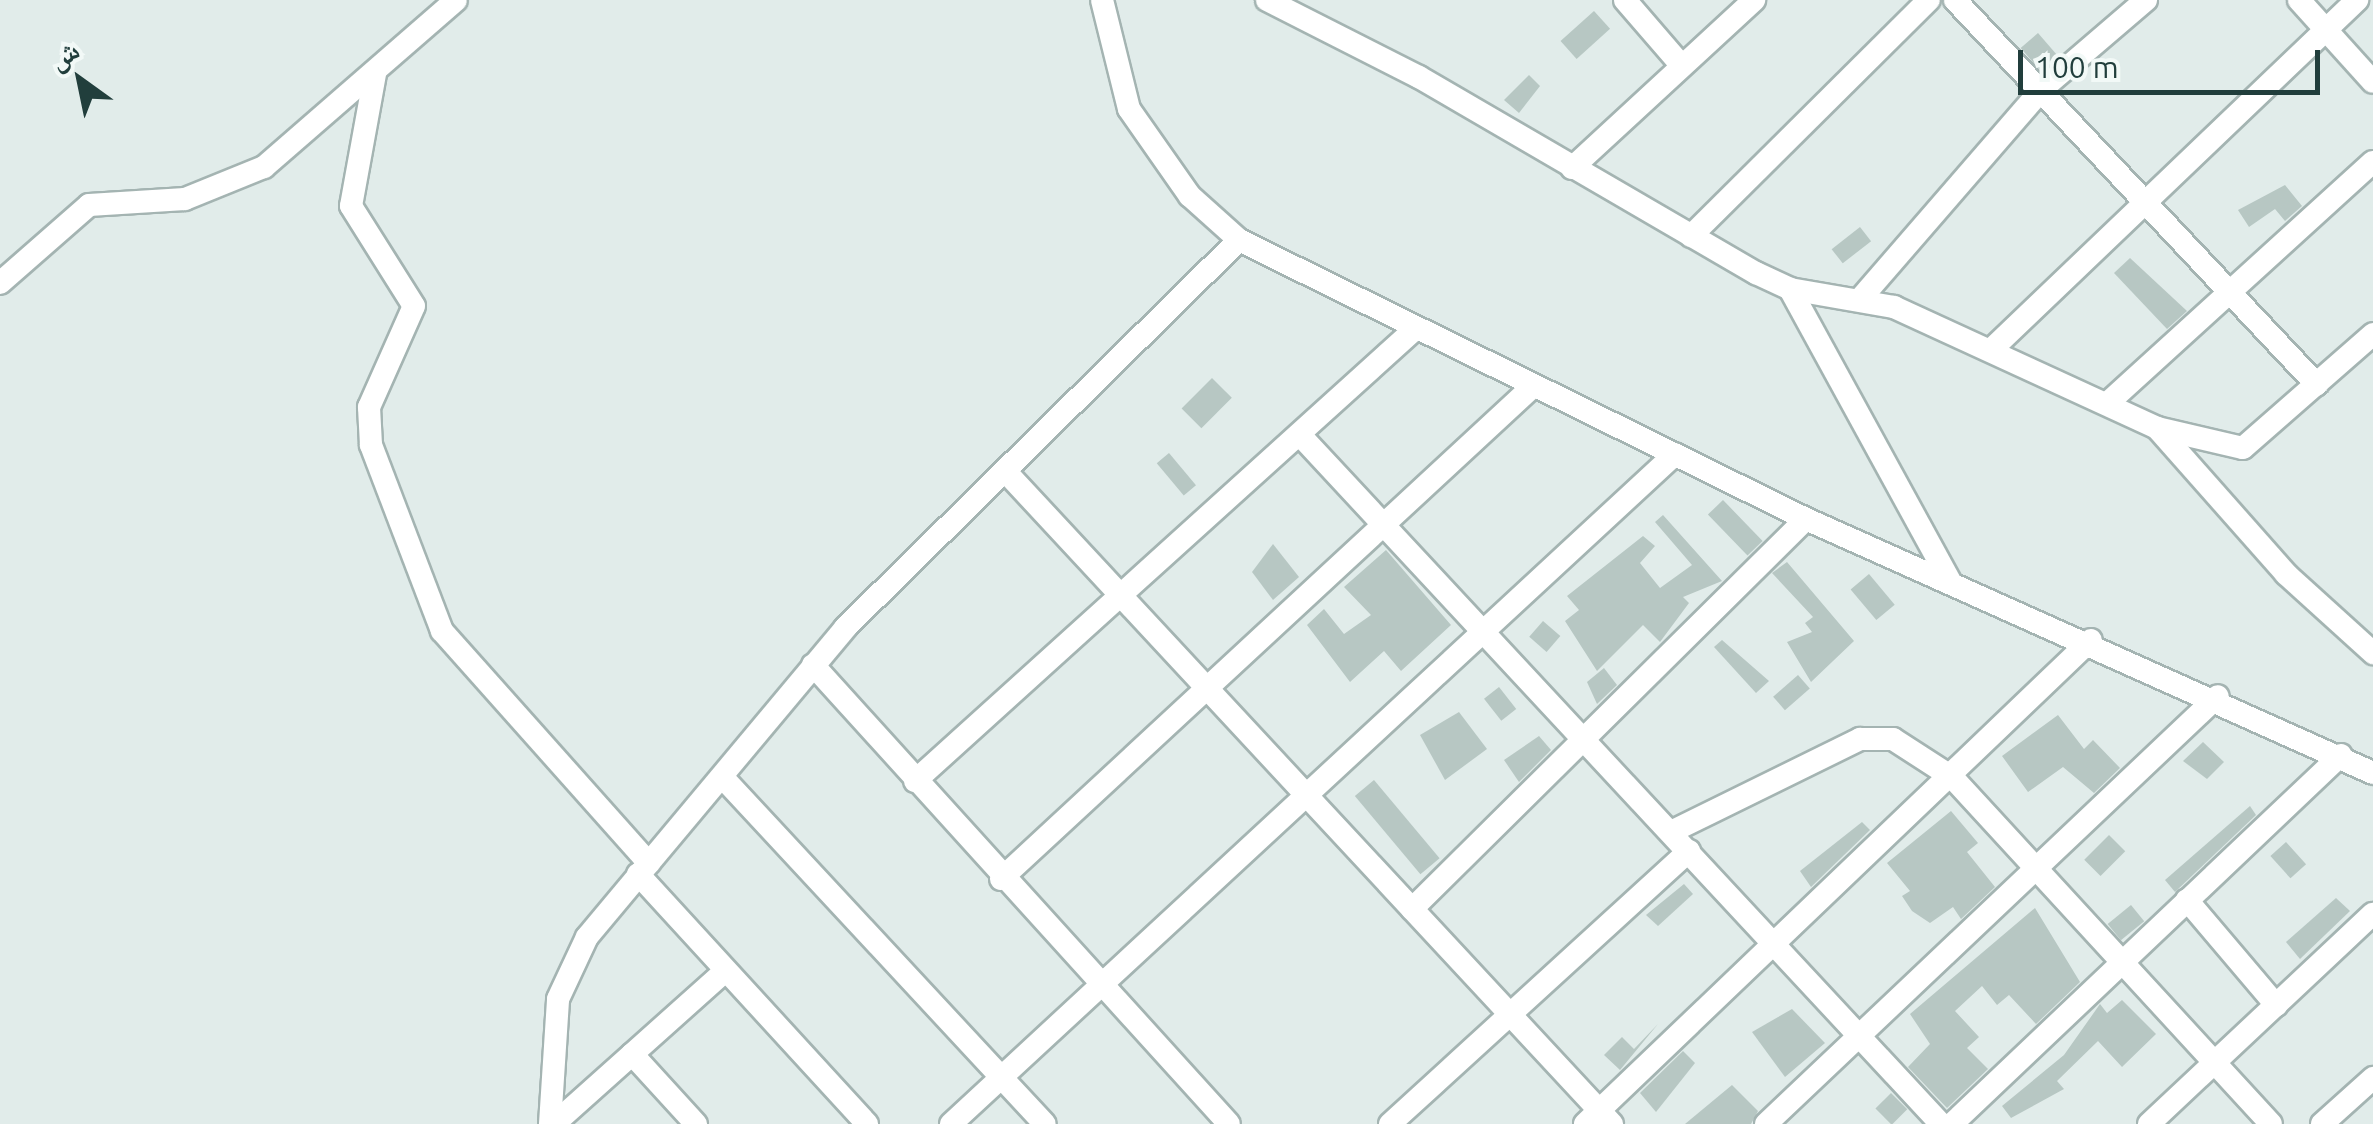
<!DOCTYPE html>
<html>
<head>
<meta charset="utf-8">
<style>
	body { margin:0 }
	#map { position:relative; width:2373px; height:1124px; overflow:hidden; background:#e1ecea; font-family:Ubuntu,"Noto Naskh Arabic",sans-serif }
	div>[style] { position:absolute }
	[style*='--x'] { left:calc(var(--x)*1px); top:calc(var(--y)*1px); width:calc(var(--w)*1px); rotate:calc(var(--a)*1deg) }
	.building>* { inset:0; background:#b7c7c3; transform-origin:0 0 }
	.roads { filter:drop-shadow(2px 0 #a4b4b2) drop-shadow(-2px 0 #a4b4b2) drop-shadow(0 2px #a4b4b2) drop-shadow(0 -2px #a4b4b2) }
	.street>* { height:22px; margin:-11px; padding:0 11px; transform-origin:11px; border-radius:11px; background:#fff }
	span { translate:-50% -50%; white-space:nowrap; text-align:center; line-height:1.15; -webkit-text-stroke:10px #f2f9f7; paint-order:stroke }
	.north { position:absolute; left:30px; top:30px; width:100px; height:100px; -webkit-text-stroke:8px #f2f9f7; paint-order:stroke; rotate:327deg; font-size:28px; font-weight:700; line-height:40px; text-align:center; color:#213e3c }
	.north::after { content:''; display:block; margin:auto; width:35px; height:45px; background:#213e3c; clip-path:polygon(50% 0,100% 100%,50% 72%,0 100%) }
	.scale { position:absolute; left:2018px; top:50px; width:302px; height:45px; box-sizing:border-box; border:5px solid #213e3c; border-top:0; padding-left:12px; font-size:30px; line-height:35px; white-space:nowrap; color:#213e3c; -webkit-text-stroke:8px #f2f9f7; paint-order:stroke }
</style>
</head>
<body>
<div id="map">
	<div class="building">
		<div style="left:1594px;top:11px;width:24px;height:45px;rotate:48deg"></div>
		<div style="left:2038px;top:33px;width:29px;height:23px;rotate:49deg"></div>
		<div style="clip-path:polygon(1529px 75px,1540px 86px,1519px 113px,1504px 100px)"></div>
		<div style="clip-path:polygon(2285px 185px,2302px 206px,2285px 221px,2275px 209px,2249px 227px,2238px 210px)"></div>
		<div style="left:1860px;top:227px;width:18px;height:36px;rotate:52deg"></div>
		<div style="clip-path:polygon(2130px 258px,2187px 311px,2167px 329px,2114px 273px)"></div>
		<div style="left:1212px;top:378px;width:28px;height:43px;rotate:45deg"></div>
		<div style="left:1169px;top:453px;width:42px;height:16px;rotate:50deg"></div>
		<div style="left:1723px;top:500px;width:57px;height:21px;rotate:46deg"></div>
		<div style="clip-path:polygon(1663px 515px,1722px 581px,1683px 597px,1689px 603px,1660px 642px,1643px 625px,1597px 671px,1565px 621px,1579px 610px,1567px 596px,1643px 536px,1655px 546px,1640px 563px,1660px 588px,1692px 565px,1655px 522px)"></div>
		<div style="clip-path:polygon(1273px 544px,1299px 577px,1273px 600px,1252px 572px)"></div>
		<div style="clip-path:polygon(1386px 550px,1451px 625px,1401px 671px,1384px 651px,1350px 682px,1307px 625px,1324px 609px,1344px 634px,1371px 615px,1344px 587px)"></div>
		<div style="clip-path:polygon(1787px 562px,1854px 641px,1811px 682px,1787px 642px,1812px 632px,1805px 623px,1813px 617px,1772px 573px)"></div>
		<div style="left:1869px;top:574px;width:40px;height:24px;rotate:50deg"></div>
		<div style="left:1543px;top:621px;width:23px;height:21px;rotate:41deg"></div>
		<div style="clip-path:polygon(1722px 640px,1769px 681px,1756px 693px,1714px 647px)"></div>
		<div style="clip-path:polygon(1604px 668px,1617px 685px,1597px 704px,1587px 682px)"></div>
		<div style="left:1798px;top:675px;width:18px;height:33px;rotate:49deg"></div>
		<div style="left:1499px;top:687px;width:28px;height:19px;rotate:52deg"></div>
		<div style="clip-path:polygon(1459px 712px,1487px 749px,1445px 780px,1420px 735px)"></div>
		<div style="clip-path:polygon(2058px 715px,2084px 749px,2093px 740px,2120px 768px,2094px 793px,2063px 767px,2028px 792px,2002px 756px)"></div>
		<div style="clip-path:polygon(1539px 736px,1551px 750px,1519px 782px,1504px 760px)"></div>
		<div style="clip-path:polygon(2203px 742px,2224px 762px,2207px 779px,2183px 761px)"></div>
		<div style="left:1374px;top:780px;width:102px;height:25px;rotate:50deg"></div>
		<div style="clip-path:polygon(2250px 806px,2256px 815px,2175px 892px,2165px 880px)"></div>
		<div style="clip-path:polygon(1951px 811px,1978px 843px,1967px 852px,1995px 887px,1961px 919px,1953px 907px,1930px 923px,1912px 911px,1902px 896px,1910px 891px,1887px 863px)"></div>
		<div style="clip-path:polygon(1862px 822px,1870px 830px,1811px 887px,1800px 871px)"></div>
		<div style="left:2109px;top:835px;width:23px;height:35px;rotate:45deg"></div>
		<div style="left:2286px;top:842px;width:30px;height:21px;rotate:48deg"></div>
		<div style="clip-path:polygon(1684px 884px,1693px 894px,1658px 926px,1646px 915px)"></div>
		<div style="clip-path:polygon(2336px 898px,2350px 911px,2300px 959px,2286px 942px)"></div>
		<div style="left:2131px;top:905px;width:21px;height:30px;rotate:51deg"></div>
		<div style="clip-path:polygon(2035px 908px,2080px 982px,2036px 1024px,2009px 995px,1997px 1005px,1982px 986px,1955px 1011px,1979px 1037px,1967px 1048px,1988px 1069px,1947px 1108px,1908px 1067px,1930px 1044px,1910px 1014px)"></div>
		<div style="clip-path:polygon(2122px 1000px,2156px 1034px,2122px 1067px,2098px 1041px,2057px 1081px,2064px 1089px,2011px 1118px,2002px 1106px,2064px 1055px,2100px 1004px,2107px 1013px)"></div>
		<div style="clip-path:polygon(1792px 1009px,1825px 1043px,1785px 1077px,1752px 1032px)"></div>
		<div style="clip-path:polygon(1658px 1024px,1620px 1070px,1604px 1055px,1622px 1037px,1634px 1049px)"></div>
		<div style="clip-path:polygon(1683px 1051px,1695px 1063px,1656px 1112px,1640px 1093px)"></div>
		<div style="clip-path:polygon(1732px 1085px,1758px 1111px,1751px 1124px,1685px 1124px)"></div>
		<div style="left:1891px;top:1093px;width:23px;height:22px;rotate:45deg"></div>
	</div>
	<div class="roads">
		<div class="street">
			<div style="--x:1102;--y:0;--w:112;--a:76.1"></div>
			<div style="--x:1129;--y:109;--w:106;--a:55"></div>
			<div style="--x:1190;--y:196;--w:66;--a:41.9"></div>
			<div style="--x:1239;--y:240;--w:632;--a:26.2"></div>
			<div style="--x:1806;--y:519;--w:621;--a:24.13"></div>
			<div style="--x:1267;--y:0;--w:170;--a:26.9"></div>
			<div style="--x:1419;--y:77;--w:390;--a:30.2"></div>
			<div style="--x:1756;--y:273;--w:38;--a:25"></div>
			<div style="--x:1790;--y:289;--w:106;--a:9.8"></div>
			<div style="--x:1894;--y:307;--w:289;--a:24.7"></div>
			<div style="--x:2157;--y:428;--w:88;--a:13.1"></div>
			<div style="--x:2243;--y:448;--w:173;--a:-41.2"></div>
			<div style="--x:1625;--y:0;--w:87;--a:49.2"></div>
			<div style="--x:1955;--y:0;--w:528;--a:46.76"></div>
			<div style="--x:2299;--y:0;--w:110;--a:47.9"></div>
			<div style="--x:375;--y:74;--w:134;--a:100.3"></div>
			<div style="--x:351;--y:206;--w:118;--a:57.8"></div>
			<div style="--x:414;--y:306;--w:111;--a:114"></div>
			<div style="--x:369;--y:407;--w:38;--a:87"></div>
			<div style="--x:371;--y:445;--w:199;--a:69.1"></div>
			<div style="--x:442;--y:631;--w:311;--a:48.3"></div>
			<div style="--x:1572;--y:168;--w:248;--a:-42.7"></div>
			<div style="--x:1691;--y:236;--w:335;--a:-44.8"></div>
			<div style="--x:0;--y:283;--w:118;--a:-41.2"></div>
			<div style="--x:89;--y:205;--w:96;--a:-3.6"></div>
			<div style="--x:185;--y:199;--w:85;--a:-22.1"></div>
			<div style="--x:264;--y:167;--w:254;--a:-41"></div>
			<div style="--x:1790;--y:289;--w:332;--a:61.3"></div>
			<div style="--x:1862;--y:297;--w:275;--a:-49.1"></div>
			<div style="--x:2042;--y:89;--w:137;--a:-40.6"></div>
			<div style="--x:1993;--y:348;--w:504;--a:-43.71"></div>
			<div style="--x:2110;--y:401;--w:355;--a:-42.3"></div>
			<div style="--x:2157;--y:428;--w:195;--a:48.5"></div>
			<div style="--x:2286;--y:574;--w:118;--a:42.2"></div>
			<div style="--x:1300;--y:435;--w:941;--a:47.07"></div>
			<div style="--x:1007;--y:473;--w:889;--a:47.1"></div>
			<div style="--x:813;--y:665;--w:619;--a:47.81"></div>
			<div style="--x:726;--y:781;--w:468;--a:47.1"></div>
			<div style="--x:915;--y:781;--w:675;--a:-42.12"></div>
			<div style="--x:1671;--y:832;--w:211;--a:-26.2"></div>
			<div style="--x:1860;--y:739;--w:33;--a:0"></div>
			<div style="--x:1893;--y:739;--w:70;--a:32.8"></div>
			<div style="--x:1952;--y:777;--w:471;--a:47.4"></div>
			<div style="--x:638;--y:874;--w:339;--a:47.5"></div>
			<div style="--x:1001;--y:879;--w:722;--a:-42.81"></div>
			<div style="--x:2187;--y:900;--w:138;--a:49.7"></div>
			<div style="--x:1412;--y:909;--w:554;--a:-44.71"></div>
			<div style="--x:632;--y:1054;--w:95;--a:47.6"></div>
			<div style="--x:550;--y:1124;--w:125;--a:-86.3"></div>
			<div style="--x:558;--y:999;--w:68;--a:-64.9"></div>
			<div style="--x:587;--y:937;--w:403;--a:-50.1"></div>
			<div style="--x:845;--y:628;--w:553;--a:-44.56"></div>
			<div style="--x:554;--y:1124;--w:229;--a:-41.8"></div>
			<div style="--x:951;--y:1124;--w:986;--a:-42.78"></div>
			<div style="--x:1390;--y:1124;--w:405;--a:-42.4"></div>
			<div style="--x:1585;--y:1124;--w:700;--a:-43.73"></div>
			<div style="--x:1766;--y:1124;--w:622;--a:-43.44"></div>
			<div style="--x:1952;--y:1124;--w:536;--a:-43.49"></div>
			<div style="--x:2149;--y:1124;--w:307;--a:-43.2"></div>
			<div style="--x:2322;--y:1124;--w:69;--a:-42"></div>
		</div>
	</div>
	<div class="north">ش</div>
	<div class="scale">100 m</div>
</div>
</body>
</html>
